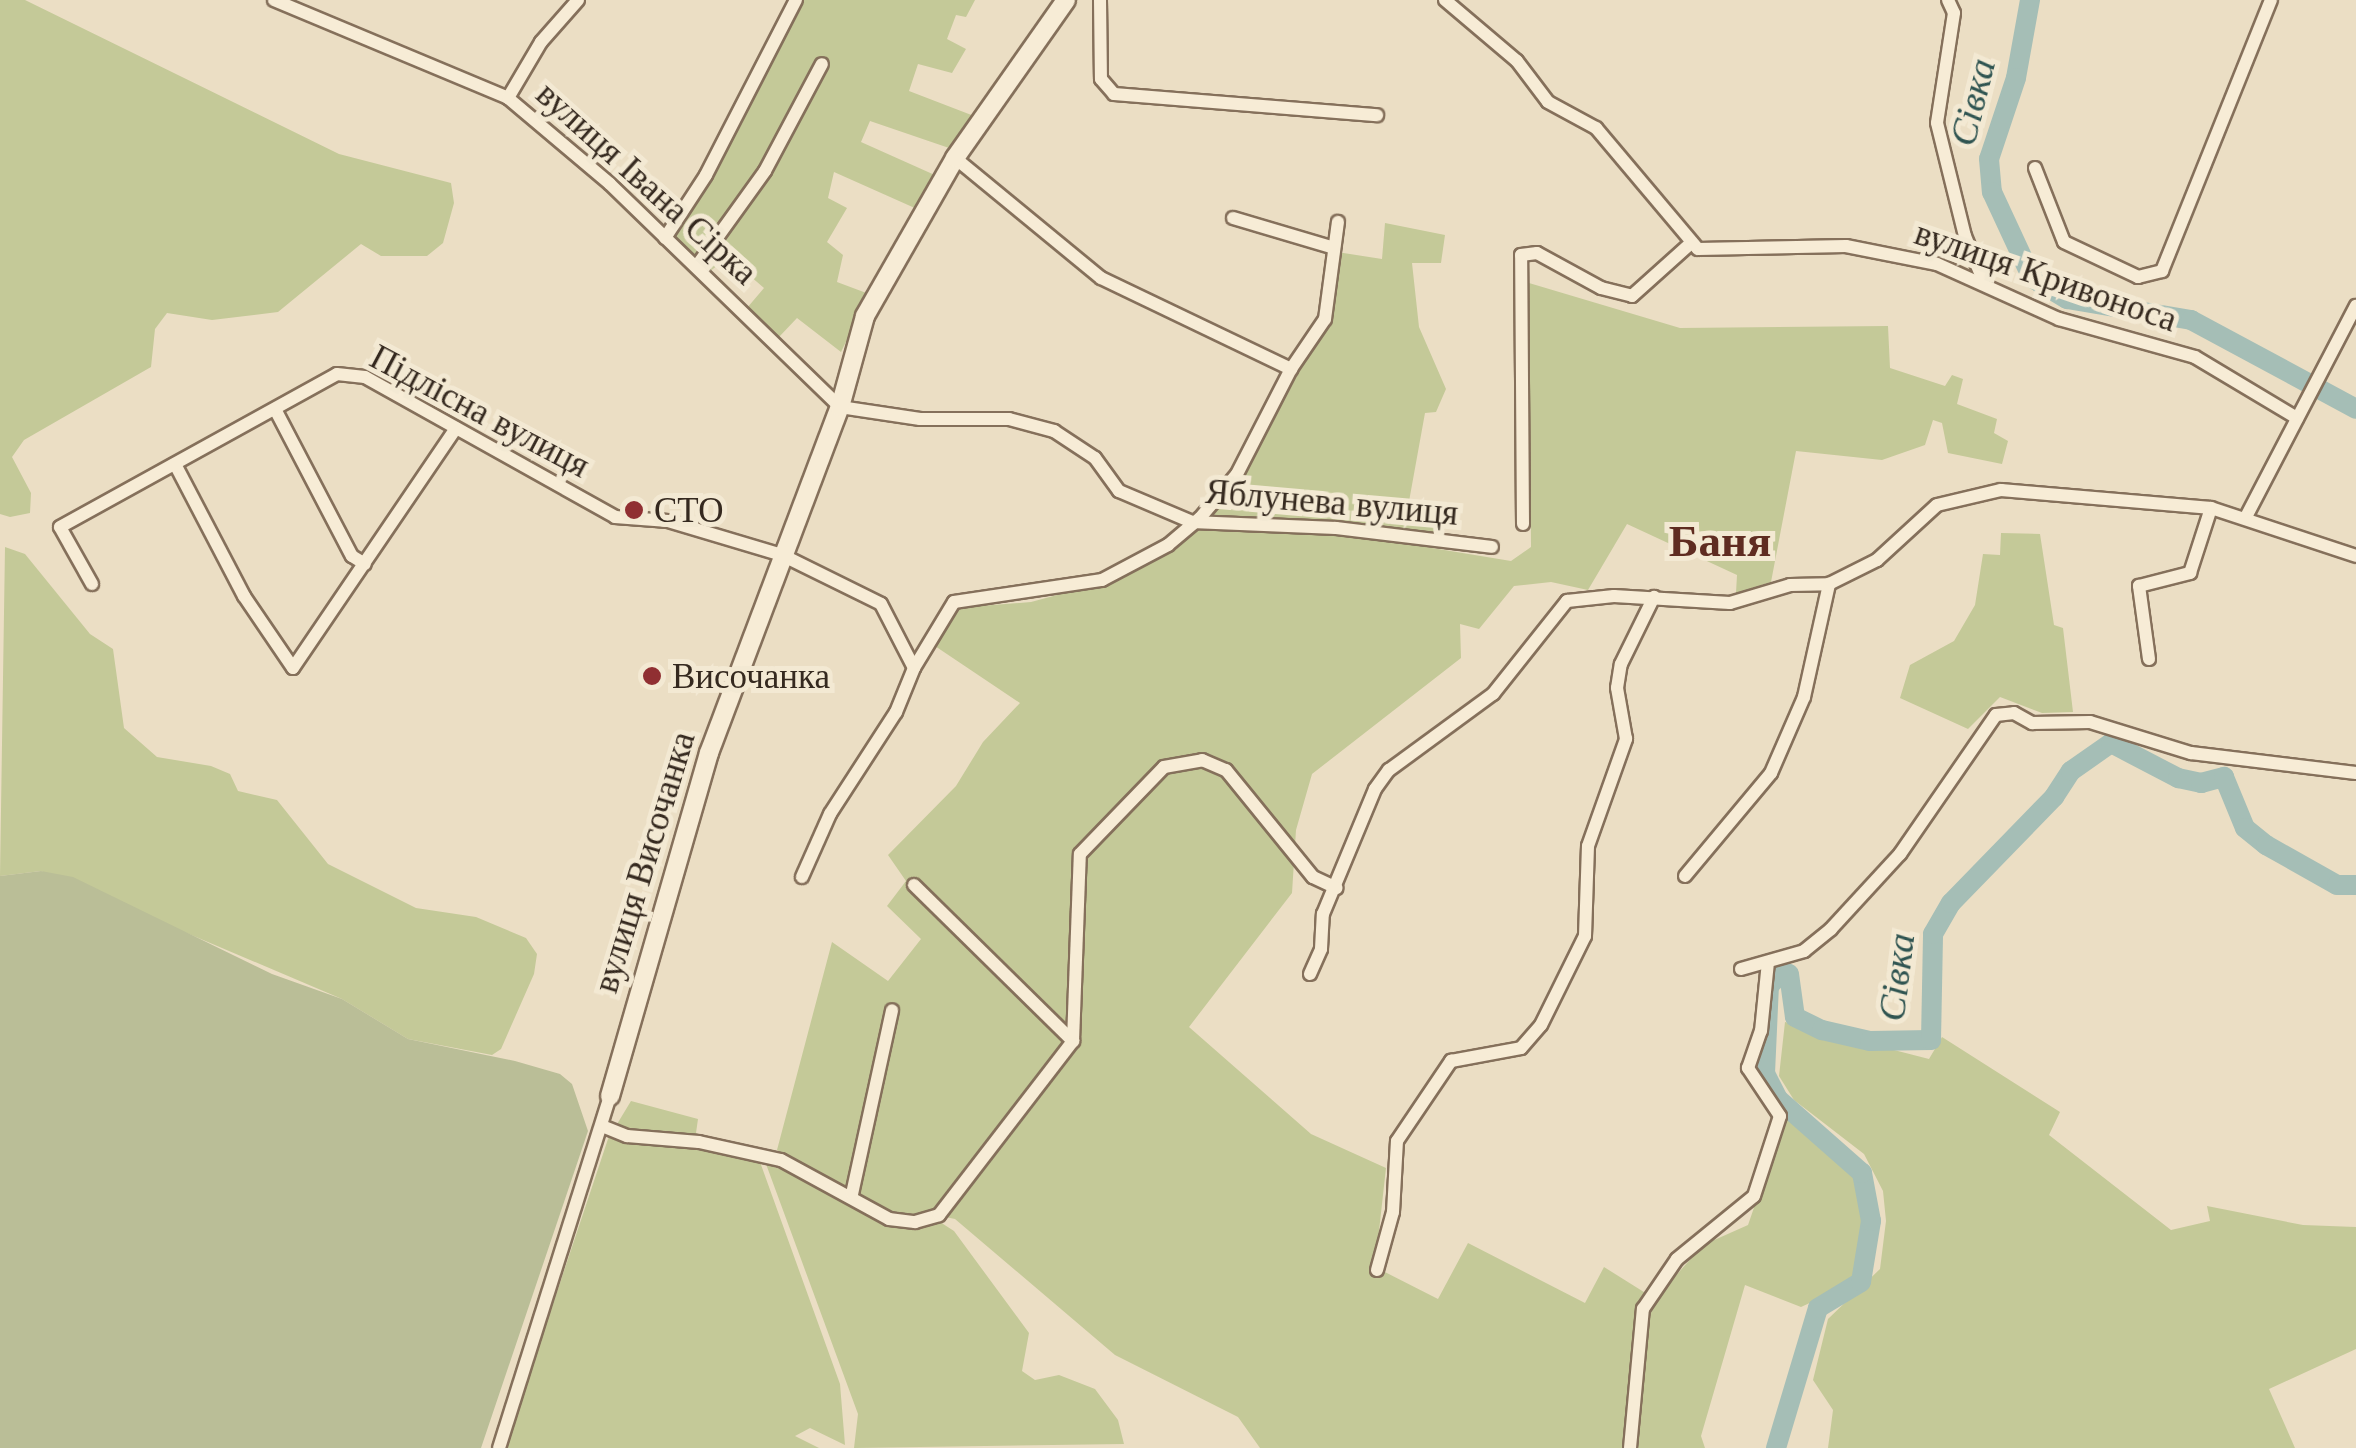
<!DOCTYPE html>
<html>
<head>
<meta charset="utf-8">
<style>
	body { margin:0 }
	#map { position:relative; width:2356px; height:1448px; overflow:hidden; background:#ebdec4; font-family:"Libre Baskerville",serif }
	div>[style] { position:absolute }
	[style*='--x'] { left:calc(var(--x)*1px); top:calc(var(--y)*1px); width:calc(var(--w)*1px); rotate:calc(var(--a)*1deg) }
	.green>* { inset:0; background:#c4c998 }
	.cemetery>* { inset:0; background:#babe97 }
	.river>* { height:20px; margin:-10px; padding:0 10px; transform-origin:10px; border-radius:10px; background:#a5beb6 }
	.roads { filter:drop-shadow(2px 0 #85705b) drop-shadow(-2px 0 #85705b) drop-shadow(0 2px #85705b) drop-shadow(0 -2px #85705b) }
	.street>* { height:12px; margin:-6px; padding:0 6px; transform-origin:6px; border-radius:6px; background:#f7ecd6 }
	.secondary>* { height:18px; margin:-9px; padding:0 9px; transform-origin:9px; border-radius:9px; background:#f7ecd6 }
	.dots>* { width:28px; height:28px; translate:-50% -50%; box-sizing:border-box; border:5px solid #f3e9d3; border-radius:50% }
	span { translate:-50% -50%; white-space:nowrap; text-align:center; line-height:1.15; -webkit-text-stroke:10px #f3e9d3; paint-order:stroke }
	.street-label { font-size:35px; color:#35291f }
	.poi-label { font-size:35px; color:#35291f }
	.left { translate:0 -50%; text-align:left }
	.water-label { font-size:38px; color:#2f5451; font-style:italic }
	.district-label { font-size:45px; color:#5f2c21; font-weight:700 }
</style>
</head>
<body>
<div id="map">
	<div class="green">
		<div style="clip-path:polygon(0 0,25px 0,339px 154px,451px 183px,454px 203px,443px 243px,427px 256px,381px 256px,361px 244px,278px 312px,212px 320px,167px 313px,155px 329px,151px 367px,24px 440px,12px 457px,31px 493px,30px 513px,10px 517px,0 514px)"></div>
		<div style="clip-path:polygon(796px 0,975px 0,966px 17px,956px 15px,947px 39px,966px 49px,952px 73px,918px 64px,909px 91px,974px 116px,952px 149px,870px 121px,861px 142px,937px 176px,917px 209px,834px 172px,828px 198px,847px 208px,827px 242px,843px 255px,837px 282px,869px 294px,841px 352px,797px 318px,779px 337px,747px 308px,764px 288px,728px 257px,709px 272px,670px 235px)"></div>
		<div style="clip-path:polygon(1385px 223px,1445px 235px,1441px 263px,1412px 263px,1419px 327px,1446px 389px,1436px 412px,1425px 413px,1408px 507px,1444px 508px,1451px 525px,1420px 546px,1511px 561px,1531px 547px,1529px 283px,1680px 328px,1888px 326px,1890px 368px,1945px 386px,1952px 375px,1963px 379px,1957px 404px,1997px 419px,1994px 433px,2008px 441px,2002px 464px,1948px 453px,1942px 423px,1933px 420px,1925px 445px,1882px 460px,1796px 451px,1771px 582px,1736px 593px,1737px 575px,1627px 524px,1588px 590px,1551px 582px,1514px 586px,1479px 629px,1460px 624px,1461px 658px,1312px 774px,1296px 830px,1292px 893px,1189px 1027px,1311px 1134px,1386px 1168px,1375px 1267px,1438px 1299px,1468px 1243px,1585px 1303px,1604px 1267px,1655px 1299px,1703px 1245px,1748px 1225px,1786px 1115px,1858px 1180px,1864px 1233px,1851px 1284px,1801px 1307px,1745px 1285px,1701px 1436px,1705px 1448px,1260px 1448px,1238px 1417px,1115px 1355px,955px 1219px,926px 1213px,954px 1231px,1029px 1333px,1022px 1371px,1035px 1380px,1059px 1375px,1095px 1389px,1118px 1420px,1124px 1444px,854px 1448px,858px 1414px,766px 1164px,840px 1190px,777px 1150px,832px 942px,888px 981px,921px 939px,887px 906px,906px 881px,888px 855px,956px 786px,983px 742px,1020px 703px,929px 642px,954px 608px,1031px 602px,1102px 583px,1191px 530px,1223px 501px,1329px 320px,1337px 252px,1382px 259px)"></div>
		<div style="clip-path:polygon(2001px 533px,2040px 534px,2054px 625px,2063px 628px,2073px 712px,2042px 713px,2000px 697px,1968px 729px,1900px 698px,1910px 665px,1954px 641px,1975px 605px,1983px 554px,2000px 555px)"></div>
		<div style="clip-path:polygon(5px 547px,25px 554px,90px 634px,113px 649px,124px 728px,157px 757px,211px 766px,230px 774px,238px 791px,277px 800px,328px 864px,416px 908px,476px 917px,526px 938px,537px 954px,534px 974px,501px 1049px,492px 1055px,408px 1039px,342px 999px,41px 871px,0 876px)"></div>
		<div style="clip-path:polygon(1785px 1022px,1929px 1059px,1942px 1037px,2060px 1112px,2049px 1135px,2171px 1230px,2210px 1221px,2207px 1206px,2303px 1225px,2356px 1227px,2356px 1349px,2269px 1389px,2295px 1448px,1828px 1448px,1833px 1410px,1813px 1380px,1828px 1319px,1880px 1269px,1886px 1221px,1883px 1191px,1864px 1154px,1794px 1100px,1779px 1076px)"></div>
		<div style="clip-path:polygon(631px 1101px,698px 1119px,696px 1133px,760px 1162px,840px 1384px,845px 1445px,810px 1428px,795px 1436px,819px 1448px,505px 1448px,608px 1139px)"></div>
	</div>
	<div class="cemetery">
		<div style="clip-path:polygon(41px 871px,73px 877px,272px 974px,342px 999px,408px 1039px,515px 1061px,560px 1074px,572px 1084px,588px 1131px,481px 1448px,0 1448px,0 876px)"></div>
	</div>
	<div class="river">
		<div style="--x:2030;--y:0;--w:79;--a:100.2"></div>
		<div style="--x:2016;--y:78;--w:85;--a:108.4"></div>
		<div style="--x:1989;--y:159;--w:33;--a:85"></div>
		<div style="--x:1992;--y:192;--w:95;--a:65.1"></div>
		<div style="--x:2032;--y:278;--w:41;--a:31"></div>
		<div style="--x:2067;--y:299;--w:126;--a:9.6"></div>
		<div style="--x:2191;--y:320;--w:187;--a:28.3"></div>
		<div style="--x:1776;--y:1448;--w:146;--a:-73.3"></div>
		<div style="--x:1818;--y:1308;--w:50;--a:-31.2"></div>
		<div style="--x:1861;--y:1282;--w:62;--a:-80.7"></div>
		<div style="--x:1871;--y:1221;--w:49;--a:-100.6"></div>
		<div style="--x:1862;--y:1173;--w:112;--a:-138.6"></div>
		<div style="--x:1778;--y:1099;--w:29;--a:-117"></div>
		<div style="--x:1765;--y:1073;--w:87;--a:-87.4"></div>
		<div style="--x:1769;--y:986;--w:12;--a:-48"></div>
		<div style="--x:1777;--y:977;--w:12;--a:-14"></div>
		<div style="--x:1789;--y:974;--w:43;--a:82.1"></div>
		<div style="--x:1795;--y:1017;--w:30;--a:26"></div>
		<div style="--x:1822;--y:1030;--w:49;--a:12.9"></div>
		<div style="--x:1870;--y:1041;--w:61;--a:-0.9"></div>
		<div style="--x:1931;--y:1040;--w:106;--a:-88.9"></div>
		<div style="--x:1933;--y:934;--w:36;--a:-60"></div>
		<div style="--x:1951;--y:903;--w:148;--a:-45.8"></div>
		<div style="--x:2054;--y:797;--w:31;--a:-57"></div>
		<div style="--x:2071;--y:771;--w:49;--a:-35"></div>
		<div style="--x:2111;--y:743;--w:76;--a:27.6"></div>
		<div style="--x:2178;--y:778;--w:24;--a:12"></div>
		<div style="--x:2201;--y:783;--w:24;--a:-15"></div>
		<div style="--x:2224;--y:777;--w:55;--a:67.6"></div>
		<div style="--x:2245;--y:828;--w:27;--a:39"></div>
		<div style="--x:2266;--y:845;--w:81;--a:29.4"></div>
		<div style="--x:2337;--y:885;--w:19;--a:0"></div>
	</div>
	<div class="roads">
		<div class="street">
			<div style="--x:274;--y:0;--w:254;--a:22.7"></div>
			<div style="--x:508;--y:98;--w:133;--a:40.1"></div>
			<div style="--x:610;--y:184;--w:320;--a:44.1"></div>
			<div style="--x:840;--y:407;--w:81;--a:8.5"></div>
			<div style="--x:920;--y:419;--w:89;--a:0"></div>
			<div style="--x:1009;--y:419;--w:47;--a:14.9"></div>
			<div style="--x:1054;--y:431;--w:49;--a:33.4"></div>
			<div style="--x:1095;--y:458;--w:41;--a:54"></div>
			<div style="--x:1119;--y:491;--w:79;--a:23"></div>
			<div style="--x:1192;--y:522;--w:144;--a:2.4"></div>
			<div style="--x:1336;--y:528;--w:157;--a:6.9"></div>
			<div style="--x:1100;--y:0;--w:79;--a:89.3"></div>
			<div style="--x:1101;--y:79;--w:20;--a:49"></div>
			<div style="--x:1114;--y:94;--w:264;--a:4.6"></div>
			<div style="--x:1445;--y:0;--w:94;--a:40.3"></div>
			<div style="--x:1517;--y:61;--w:51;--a:52.9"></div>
			<div style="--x:1548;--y:102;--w:55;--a:28.4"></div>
			<div style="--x:1596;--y:128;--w:158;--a:49.9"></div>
			<div style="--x:1698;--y:249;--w:148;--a:-1.2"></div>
			<div style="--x:1846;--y:246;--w:93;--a:11.2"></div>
			<div style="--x:1937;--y:264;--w:134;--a:24.3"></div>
			<div style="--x:2059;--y:319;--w:141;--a:15.6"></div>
			<div style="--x:2195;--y:357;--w:119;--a:30.9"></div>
			<div style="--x:1948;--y:0;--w:14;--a:65"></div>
			<div style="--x:1954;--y:13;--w:111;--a:98.8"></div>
			<div style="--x:1937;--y:123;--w:116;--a:76.1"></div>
			<div style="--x:1965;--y:236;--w:48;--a:67.8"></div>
			<div style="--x:508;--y:98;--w:65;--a:-59.5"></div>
			<div style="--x:541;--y:42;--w:56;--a:-48.6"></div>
			<div style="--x:955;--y:158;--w:189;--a:39.4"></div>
			<div style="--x:1101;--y:278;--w:211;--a:25.6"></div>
			<div style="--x:2035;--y:168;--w:79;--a:68.6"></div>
			<div style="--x:2064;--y:242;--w:82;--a:25.3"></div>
			<div style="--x:2138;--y:277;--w:25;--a:-14"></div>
			<div style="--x:2162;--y:271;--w:292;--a:-68.1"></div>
			<div style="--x:1233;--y:218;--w:105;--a:16.5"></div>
			<div style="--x:665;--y:238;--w:75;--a:-56.9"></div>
			<div style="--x:706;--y:175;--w:197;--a:-62.8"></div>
			<div style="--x:696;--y:267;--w:118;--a:-54.3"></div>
			<div style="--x:765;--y:171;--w:121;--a:-62"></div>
			<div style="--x:275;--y:409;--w:166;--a:62.4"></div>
			<div style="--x:352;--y:556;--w:15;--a:32"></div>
			<div style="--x:175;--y:464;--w:149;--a:62.4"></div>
			<div style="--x:244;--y:596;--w:87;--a:55.8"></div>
			<div style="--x:293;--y:668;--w:290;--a:-55.8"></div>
			<div style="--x:2247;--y:515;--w:236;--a:-62.5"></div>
			<div style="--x:1523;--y:524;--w:269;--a:-90.4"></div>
			<div style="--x:1521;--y:255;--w:16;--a:-7"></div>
			<div style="--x:1537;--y:253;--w:73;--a:28.7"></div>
			<div style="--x:1601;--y:288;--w:32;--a:14"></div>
			<div style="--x:1632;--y:296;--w:79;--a:-41.9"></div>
			<div style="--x:92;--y:584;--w:65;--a:-119.3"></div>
			<div style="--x:60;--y:527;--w:316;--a:-28.9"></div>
			<div style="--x:337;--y:374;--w:28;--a:6"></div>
			<div style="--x:365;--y:377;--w:287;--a:29.2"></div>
			<div style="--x:615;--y:517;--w:53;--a:4.3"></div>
			<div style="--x:668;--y:521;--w:119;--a:16.6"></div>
			<div style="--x:782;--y:555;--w:110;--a:26.3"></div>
			<div style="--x:881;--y:604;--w:72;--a:62.7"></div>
			<div style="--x:914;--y:668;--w:48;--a:112.2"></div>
			<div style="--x:896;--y:712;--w:121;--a:122.9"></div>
			<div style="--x:830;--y:814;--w:69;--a:114"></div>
			<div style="--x:2149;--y:659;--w:74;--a:-97.8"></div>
			<div style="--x:2139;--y:586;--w:53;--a:-14.3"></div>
			<div style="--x:2190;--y:573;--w:68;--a:-72.1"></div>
			<div style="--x:914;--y:668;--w:77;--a:-58.8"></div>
			<div style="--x:954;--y:602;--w:150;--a:-8.5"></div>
			<div style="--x:1102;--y:580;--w:75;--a:-27.9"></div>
			<div style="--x:1168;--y:545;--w:42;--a:-40.2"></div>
			<div style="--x:1200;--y:518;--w:57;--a:-49.9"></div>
			<div style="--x:1237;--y:474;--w:118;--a:-62.8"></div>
			<div style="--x:1291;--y:369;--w:60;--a:-55.8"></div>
			<div style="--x:1325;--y:319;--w:98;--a:-82.4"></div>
			<div style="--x:1685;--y:876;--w:134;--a:-50.1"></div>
			<div style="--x:1771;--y:773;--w:83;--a:-66.5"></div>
			<div style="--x:1804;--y:697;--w:116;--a:-77.5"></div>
			<div style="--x:914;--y:885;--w:223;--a:44.5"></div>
			<div style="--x:1741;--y:969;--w:66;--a:-15.9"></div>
			<div style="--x:1804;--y:951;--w:35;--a:-39"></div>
			<div style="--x:1831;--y:929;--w:102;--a:-47.4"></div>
			<div style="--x:1900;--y:854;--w:169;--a:-55.4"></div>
			<div style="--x:1996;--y:715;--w:18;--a:-6"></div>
			<div style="--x:2014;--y:713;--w:21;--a:29"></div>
			<div style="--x:2032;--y:723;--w:58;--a:-1"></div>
			<div style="--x:2090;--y:722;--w:106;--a:17.1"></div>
			<div style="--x:2191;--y:753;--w:166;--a:6.9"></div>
			<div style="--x:1310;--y:974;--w:27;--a:-66"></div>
			<div style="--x:1321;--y:949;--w:35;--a:-87"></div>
			<div style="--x:1323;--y:914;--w:135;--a:-67.4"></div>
			<div style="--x:1375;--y:789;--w:24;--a:-54"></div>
			<div style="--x:1389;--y:770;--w:129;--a:-36.2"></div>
			<div style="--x:1493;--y:694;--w:119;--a:-51.5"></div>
			<div style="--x:1567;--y:601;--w:47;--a:-6.1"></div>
			<div style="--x:1614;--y:596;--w:116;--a:3.5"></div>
			<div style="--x:1730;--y:603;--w:63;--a:-16.7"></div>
			<div style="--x:1790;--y:585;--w:39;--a:-1"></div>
			<div style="--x:1829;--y:584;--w:54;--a:-26.6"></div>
			<div style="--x:1877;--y:560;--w:81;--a:-42.5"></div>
			<div style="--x:1937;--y:505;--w:66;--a:-13.2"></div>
			<div style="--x:2001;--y:490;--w:211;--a:4.9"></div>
			<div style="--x:2211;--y:508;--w:153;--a:18.3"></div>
			<div style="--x:602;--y:1126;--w:27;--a:22"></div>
			<div style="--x:627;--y:1136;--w:72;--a:4.8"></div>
			<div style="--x:699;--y:1142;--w:84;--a:12.4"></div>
			<div style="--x:781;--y:1160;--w:123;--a:28.6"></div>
			<div style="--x:889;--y:1219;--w:26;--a:7"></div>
			<div style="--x:915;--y:1222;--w:25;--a:-16"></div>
			<div style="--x:939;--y:1215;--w:220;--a:-52.4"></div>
			<div style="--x:1073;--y:1041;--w:187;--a:-87.9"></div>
			<div style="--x:1080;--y:854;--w:121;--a:-46"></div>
			<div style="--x:1164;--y:767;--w:39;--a:-10"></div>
			<div style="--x:1202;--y:760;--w:26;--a:23"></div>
			<div style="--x:1226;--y:770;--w:138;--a:50.9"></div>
			<div style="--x:1313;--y:877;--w:26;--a:25"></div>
			<div style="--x:852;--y:1194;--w:188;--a:-77.7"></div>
			<div style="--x:1377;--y:1270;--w:60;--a:-74.6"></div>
			<div style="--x:1393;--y:1212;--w:71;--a:-86.8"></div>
			<div style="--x:1397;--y:1141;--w:97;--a:-56"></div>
			<div style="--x:1451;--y:1061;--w:71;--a:-10.5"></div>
			<div style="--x:1521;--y:1048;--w:30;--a:-49"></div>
			<div style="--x:1541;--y:1025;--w:99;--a:-63.7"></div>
			<div style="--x:1585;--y:936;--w:90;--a:-88.1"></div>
			<div style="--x:1588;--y:846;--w:114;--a:-70.4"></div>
			<div style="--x:1626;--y:739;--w:52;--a:-100"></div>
			<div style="--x:1617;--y:688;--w:24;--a:-81"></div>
			<div style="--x:1621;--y:664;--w:75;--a:-63.8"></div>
			<div style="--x:499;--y:1448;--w:369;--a:-72.5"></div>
			<div style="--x:1630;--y:1448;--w:140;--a:-84.7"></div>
			<div style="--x:1643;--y:1309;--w:60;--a:-55.8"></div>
			<div style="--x:1677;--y:1259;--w:99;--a:-39.3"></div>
			<div style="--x:1754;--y:1196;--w:84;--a:-72"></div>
			<div style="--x:1780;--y:1116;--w:58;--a:-123.7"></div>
			<div style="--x:1748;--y:1068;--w:39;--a:-71"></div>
			<div style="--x:1761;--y:1031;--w:69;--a:-84.2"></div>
		</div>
		<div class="secondary">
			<div style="--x:610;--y:1096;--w:357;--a:-73.9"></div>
			<div style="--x:709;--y:753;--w:370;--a:-69.3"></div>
			<div style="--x:840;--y:407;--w:94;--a:-74.6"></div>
			<div style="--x:865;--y:316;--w:182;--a:-60.3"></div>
			<div style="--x:955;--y:158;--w:193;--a:-54.9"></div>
		</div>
	</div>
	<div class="dots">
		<div style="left:634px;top:510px;background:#902f32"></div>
		<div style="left:652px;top:676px;background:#902f32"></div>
	</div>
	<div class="street-label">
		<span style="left:647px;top:183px;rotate:42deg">вулиця Івана Сірка</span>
		<span style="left:2046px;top:276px;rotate:19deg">вулиця Кривоноса</span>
		<span style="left:480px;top:411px;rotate:28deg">Підлісна вулиця</span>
		<span style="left:1332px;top:502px;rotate:5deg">Яблунева вулиця</span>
		<span style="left:644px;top:862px;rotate:-73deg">вулиця Височанка</span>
	</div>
	<div class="poi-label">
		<span class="left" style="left:654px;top:510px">СТО</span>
		<span class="left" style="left:672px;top:676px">Височанка</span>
	</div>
	<div class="water-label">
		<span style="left:1972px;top:102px;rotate:-76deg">Сівка</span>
		<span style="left:1896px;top:977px;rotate:-83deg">Сівка</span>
	</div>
	<div class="district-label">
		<span style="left:1720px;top:541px">Баня</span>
	</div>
</div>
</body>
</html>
